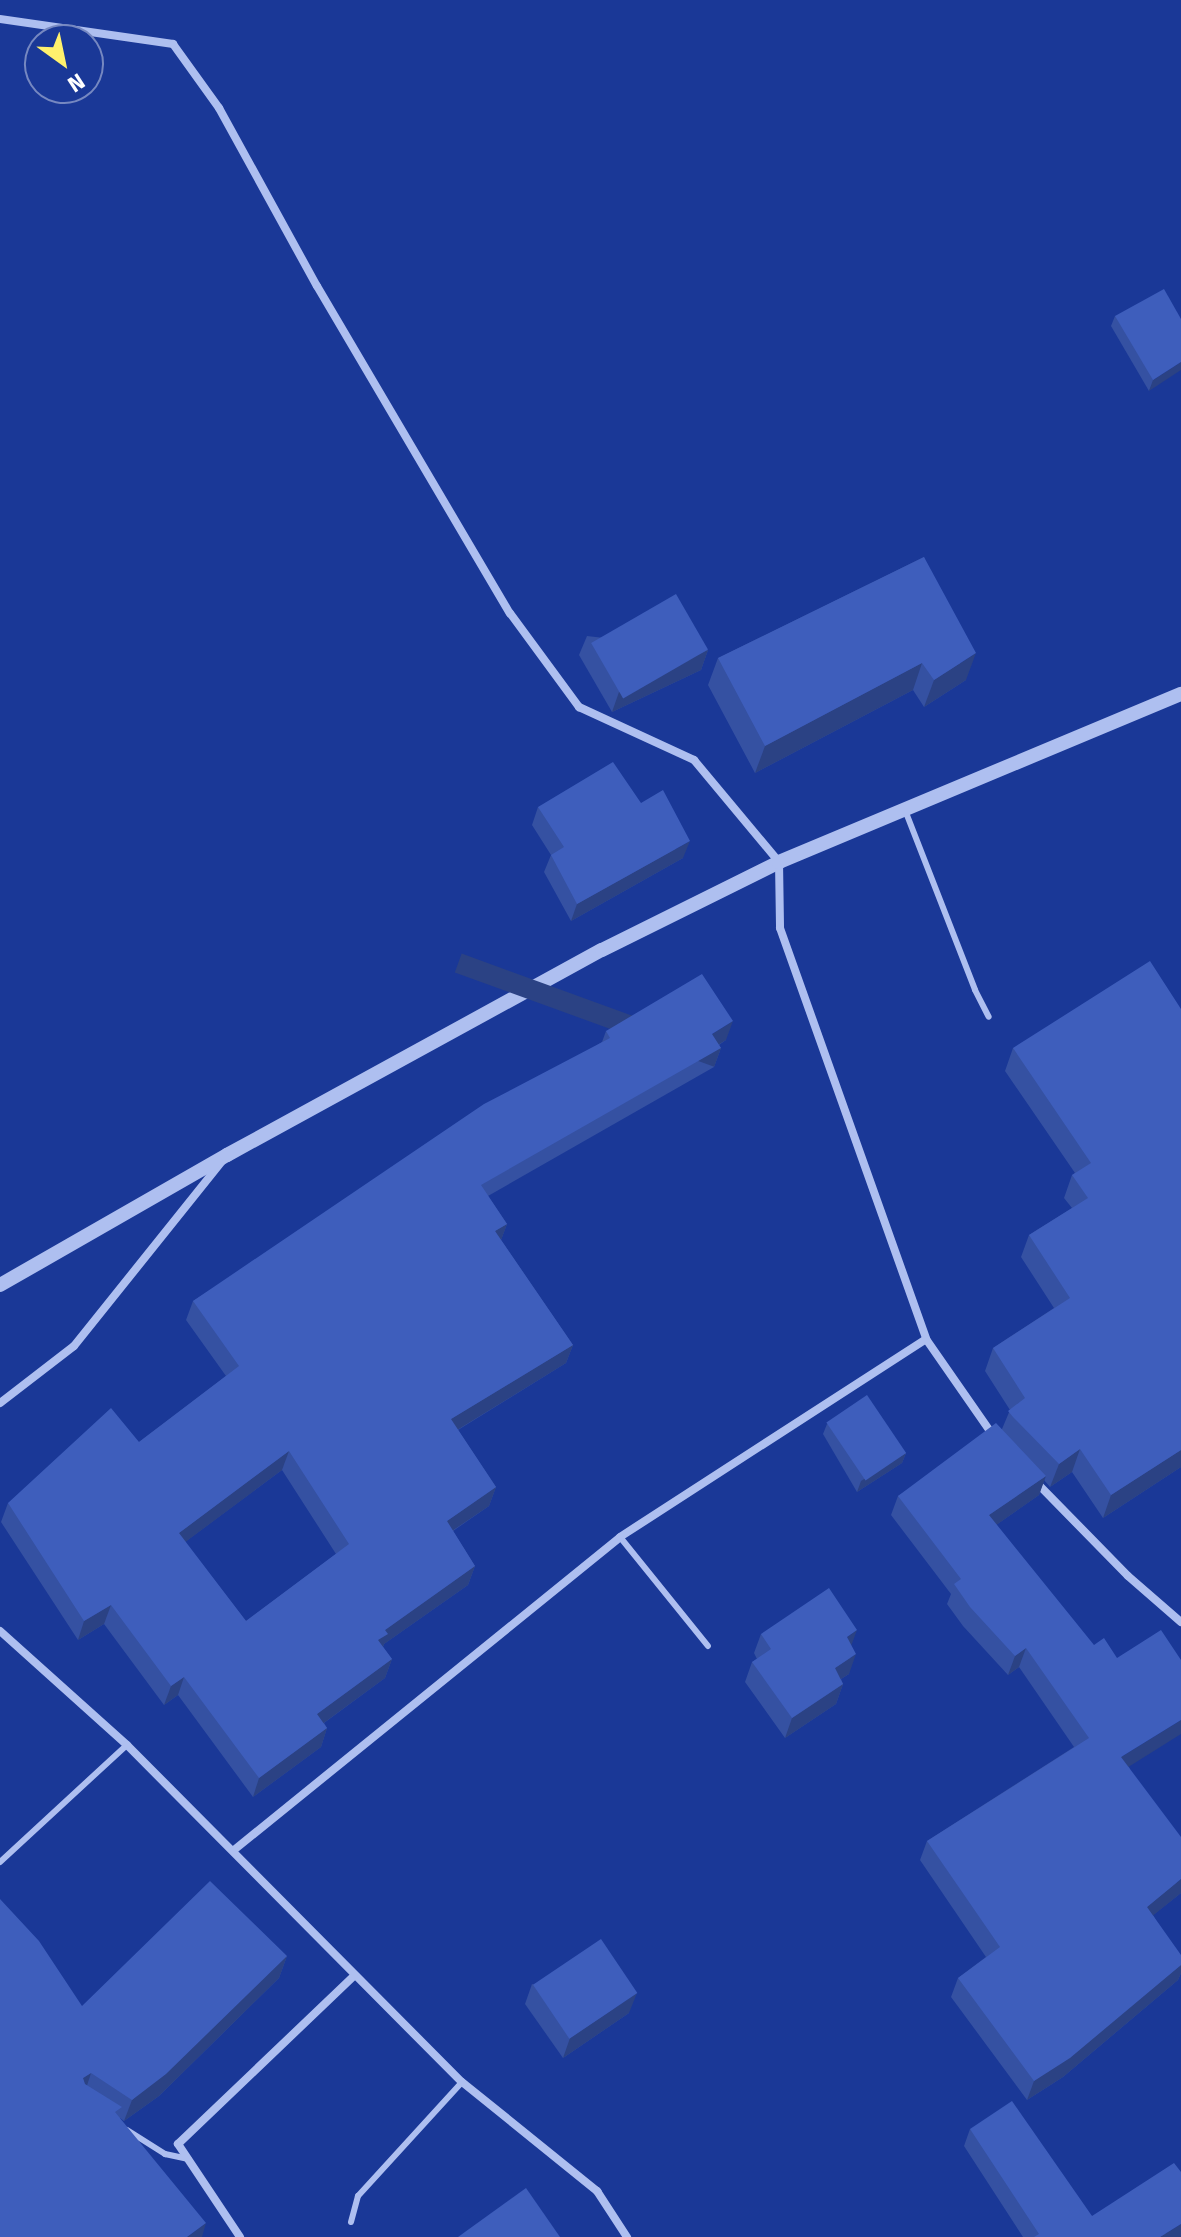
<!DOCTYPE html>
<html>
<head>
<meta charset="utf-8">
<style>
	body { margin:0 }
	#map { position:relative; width:1181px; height:2237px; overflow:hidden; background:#1a3897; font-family:"Fira Sans",sans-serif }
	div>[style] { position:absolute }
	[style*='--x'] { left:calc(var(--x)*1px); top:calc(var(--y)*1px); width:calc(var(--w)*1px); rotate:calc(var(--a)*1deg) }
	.service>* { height:6px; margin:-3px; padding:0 3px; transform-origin:3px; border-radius:3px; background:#aebff0 }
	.minor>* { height:8px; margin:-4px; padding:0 4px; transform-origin:4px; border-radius:4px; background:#aebff0 }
	.tertiary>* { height:14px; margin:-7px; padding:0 7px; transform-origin:7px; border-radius:7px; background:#aebff0 }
	.wall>* { inset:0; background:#3551a2 }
	.shaded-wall>* { inset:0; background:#2b4284; transform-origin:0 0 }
	.building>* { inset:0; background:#3e5ebc; transform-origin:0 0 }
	span { translate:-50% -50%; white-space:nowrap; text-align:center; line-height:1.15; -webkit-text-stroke:8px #1a3897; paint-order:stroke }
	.north { position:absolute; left:24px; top:24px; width:80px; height:80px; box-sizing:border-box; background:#1a3897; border:2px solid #7688c1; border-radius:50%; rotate:147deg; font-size:22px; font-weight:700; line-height:32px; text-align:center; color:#fff }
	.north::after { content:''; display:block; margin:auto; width:28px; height:36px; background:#fff16d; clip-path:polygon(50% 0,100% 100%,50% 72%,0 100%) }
</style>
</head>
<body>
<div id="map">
	<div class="service">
		<div style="--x:905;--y:810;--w:193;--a:68.7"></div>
		<div style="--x:975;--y:990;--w:30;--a:63"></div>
		<div style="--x:620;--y:1537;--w:140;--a:51.1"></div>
		<div style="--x:0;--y:1862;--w:173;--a:-42.7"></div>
		<div style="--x:127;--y:2130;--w:45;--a:32.3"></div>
		<div style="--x:165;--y:2154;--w:24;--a:12"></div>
		<div style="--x:351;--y:2222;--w:27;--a:-75"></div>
		<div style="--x:358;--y:2196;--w:154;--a:-47.6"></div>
	</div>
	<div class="minor">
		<div style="--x:0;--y:19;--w:175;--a:8.2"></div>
		<div style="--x:173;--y:44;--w:79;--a:54.3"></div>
		<div style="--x:219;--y:108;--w:203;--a:61.2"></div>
		<div style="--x:317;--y:286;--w:380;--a:59.5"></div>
		<div style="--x:510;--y:613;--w:117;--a:53.7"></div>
		<div style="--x:579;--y:707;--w:127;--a:24.7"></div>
		<div style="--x:694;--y:760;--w:133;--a:50.2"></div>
		<div style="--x:779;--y:862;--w:66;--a:89.1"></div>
		<div style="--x:780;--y:928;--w:436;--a:70.4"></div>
		<div style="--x:926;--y:1339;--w:116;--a:55.2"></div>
		<div style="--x:0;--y:1403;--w:93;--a:-37.6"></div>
		<div style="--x:74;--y:1346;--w:237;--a:-51.3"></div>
		<div style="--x:1034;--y:1480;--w:134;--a:45.6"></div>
		<div style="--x:1128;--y:1576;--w:70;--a:41"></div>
		<div style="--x:0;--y:1631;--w:171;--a:41.9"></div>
		<div style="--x:127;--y:1745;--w:475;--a:45.2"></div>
		<div style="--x:462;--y:2082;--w:174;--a:38.9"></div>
		<div style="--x:597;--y:2191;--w:55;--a:56.9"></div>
		<div style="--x:234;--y:1850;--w:497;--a:-39"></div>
		<div style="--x:620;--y:1537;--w:364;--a:-32.9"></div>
		<div style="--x:240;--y:2237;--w:112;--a:-123.7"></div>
		<div style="--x:178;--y:2144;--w:243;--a:-43.7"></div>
	</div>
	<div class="tertiary">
		<div style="--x:0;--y:1285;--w:262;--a:-29.8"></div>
		<div style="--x:227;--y:1155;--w:427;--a:-28.7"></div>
		<div style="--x:602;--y:950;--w:198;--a:-26.4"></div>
		<div style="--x:779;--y:862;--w:436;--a:-22.7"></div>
	</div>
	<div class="wall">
		<div style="clip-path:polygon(1115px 316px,1181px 319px,1149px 391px,1111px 326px)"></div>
		<div style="clip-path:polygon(924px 557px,966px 680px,924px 707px,913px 690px,755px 773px,708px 685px,718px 658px)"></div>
		<div style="clip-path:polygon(587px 636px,708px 650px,701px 670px,612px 712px,579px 655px)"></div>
		<div style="clip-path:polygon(641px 803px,683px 858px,571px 921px,544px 872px,551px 855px,532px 825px,538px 807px)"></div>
		<div style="clip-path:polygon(1181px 1009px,1181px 1467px,1103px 1518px,1072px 1472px,1050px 1487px,1044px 1480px,1039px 1495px,996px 1525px,1129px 1767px,1181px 1893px,1153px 1915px,1181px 1965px,1181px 1973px,1178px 1980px,1063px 2077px,1027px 2100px,951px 1997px,958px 1978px,986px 1957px,920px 1860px,927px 1841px,1074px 1747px,1019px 1667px,1008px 1675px,963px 1626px,947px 1604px,951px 1594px,891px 1515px,898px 1496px,1002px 1429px,1010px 1410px,985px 1371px,993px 1348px,1054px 1308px,1021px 1257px,1029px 1235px,1072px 1208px,1064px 1198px,1072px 1175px,1075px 1173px,1005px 1071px,1013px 1048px)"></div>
		<div style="clip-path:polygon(evenodd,606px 1031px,726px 1040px,719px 1045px,721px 1048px,714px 1067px,488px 1196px,507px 1224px,501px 1240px,573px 1345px,566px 1363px,458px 1430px,496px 1487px,489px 1506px,453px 1531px,475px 1566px,468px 1585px,384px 1644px,383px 1647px,392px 1659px,385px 1678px,324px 1723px,327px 1728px,321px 1747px,253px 1797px,178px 1695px,164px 1705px,104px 1624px,78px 1640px,1px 1522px,8px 1503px,139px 1442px,226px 1376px,186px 1320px,193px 1301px,602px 1042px,606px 1031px,282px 1470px,336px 1554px,246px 1621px,185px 1542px,282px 1470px)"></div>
		<div style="clip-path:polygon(827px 1424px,906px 1453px,902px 1463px,857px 1492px,823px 1434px)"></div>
		<div style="clip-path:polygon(761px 1634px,851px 1645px,849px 1674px,841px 1679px,843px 1684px,836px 1704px,785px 1738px,745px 1682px,752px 1662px,757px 1659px,754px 1653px)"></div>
		<div style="clip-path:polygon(287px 1956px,279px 1978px,159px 2096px,124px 2121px,120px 2118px,0 2237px,82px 2006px)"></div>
		<div style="clip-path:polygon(532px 1984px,629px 2013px,563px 2058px,525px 2004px)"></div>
		<div style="clip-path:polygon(970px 2129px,1092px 2216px,1181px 2237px,1023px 2237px,964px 2146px)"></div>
	</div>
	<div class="shaded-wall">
		<div style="clip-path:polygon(1181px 362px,1181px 370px,1149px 391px,1153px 380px)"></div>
		<div style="clip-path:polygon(708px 650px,701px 670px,612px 712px,619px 692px)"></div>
		<div style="clip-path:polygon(976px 653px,966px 680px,924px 707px,934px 680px)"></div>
		<div style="clip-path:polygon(922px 663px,913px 690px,755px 773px,765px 746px)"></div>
		<div style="clip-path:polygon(690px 841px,683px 858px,571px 921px,577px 904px)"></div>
		<div style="clip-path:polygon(733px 1021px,726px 1040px,705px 1053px,712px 1034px)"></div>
		<div style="left:721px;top:1048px;width:20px;height:276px;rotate:110deg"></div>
		<div style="clip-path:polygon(507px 1224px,500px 1243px,495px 1231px)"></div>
		<div style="clip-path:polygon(573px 1345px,566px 1363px,444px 1438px,451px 1419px)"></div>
		<div style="clip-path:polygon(1080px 1449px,1072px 1472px,1050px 1487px,1059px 1464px)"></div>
		<div style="clip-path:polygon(1181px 1450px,1181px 1467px,1103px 1518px,1111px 1495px)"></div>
		<div style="clip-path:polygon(289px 1451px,282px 1470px,172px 1552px,179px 1533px)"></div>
		<div style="clip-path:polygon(906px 1453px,902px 1463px,857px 1492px,861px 1481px)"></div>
		<div style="clip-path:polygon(1046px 1476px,1039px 1495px,982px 1535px,989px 1515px)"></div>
		<div style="clip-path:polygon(496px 1487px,489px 1506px,440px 1539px,447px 1521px)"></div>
		<div style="clip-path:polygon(475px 1566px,468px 1585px,384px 1644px,381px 1653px,378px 1640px,385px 1630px)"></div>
		<div style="clip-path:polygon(111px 1605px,104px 1624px,78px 1640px,84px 1621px)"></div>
		<div style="clip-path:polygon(857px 1630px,850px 1649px,847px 1637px)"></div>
		<div style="clip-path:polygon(1026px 1648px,1019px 1667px,1008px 1675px,1015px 1656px)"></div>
		<div style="clip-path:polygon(856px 1654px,849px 1674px,828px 1687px,835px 1668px)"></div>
		<div style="clip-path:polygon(392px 1659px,385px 1678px,310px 1733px,317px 1714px)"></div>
		<div style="clip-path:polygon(184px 1677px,178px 1695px,164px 1705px,171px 1686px)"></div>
		<div style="clip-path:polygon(843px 1684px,836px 1704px,785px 1738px,792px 1718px)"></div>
		<div style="clip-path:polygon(1181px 1720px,1181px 1734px,1114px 1776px,1121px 1757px)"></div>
		<div style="clip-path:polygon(327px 1728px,321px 1747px,253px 1797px,259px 1778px)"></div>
		<div style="clip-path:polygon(1181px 1879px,1181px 1893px,1140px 1926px,1147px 1907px)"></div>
		<div style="clip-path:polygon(287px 1956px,279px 1978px,159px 2096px,124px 2121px,132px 2100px)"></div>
		<div style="clip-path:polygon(1181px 1965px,1181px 1973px,1178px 1980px,1063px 2077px,1027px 2100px,1034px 2081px)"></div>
		<div style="clip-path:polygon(637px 1993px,629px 2013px,563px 2058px,570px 2038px)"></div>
		<div style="clip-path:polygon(91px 2073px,84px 2095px,83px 2078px)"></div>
		<div style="clip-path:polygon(206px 2223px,202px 2237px,187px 2237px)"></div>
		<div style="clip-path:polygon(1181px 2224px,1181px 2237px,1160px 2237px)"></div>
	</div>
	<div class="building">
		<div style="clip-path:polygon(1164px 289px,1181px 319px,1181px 362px,1153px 380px,1115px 316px)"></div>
		<div style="clip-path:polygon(924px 557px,976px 653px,934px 680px,922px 663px,765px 746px,718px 658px)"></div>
		<div style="left:676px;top:594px;width:64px;height:98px;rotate:60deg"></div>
		<div style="clip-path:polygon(613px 762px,641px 803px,663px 790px,690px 841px,577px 904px,551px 855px,564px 847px,538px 807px)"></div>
		<div style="clip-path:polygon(1150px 961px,1181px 1009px,1181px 1450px,1111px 1495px,1080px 1449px,1059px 1464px,1013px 1417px,1008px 1411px,1025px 1398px,993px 1348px,1070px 1298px,1029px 1235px,1088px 1198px,1072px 1175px,1091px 1163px,1013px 1048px)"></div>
		<div style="clip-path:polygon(evenodd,702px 974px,733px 1021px,712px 1034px,721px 1048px,481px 1185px,507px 1224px,495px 1231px,573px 1345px,451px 1419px,496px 1487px,447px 1521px,475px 1566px,385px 1630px,388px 1634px,378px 1640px,392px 1659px,317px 1714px,327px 1728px,259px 1778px,184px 1677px,171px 1686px,111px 1605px,84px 1621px,8px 1503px,111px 1408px,139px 1442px,239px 1366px,193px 1301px,484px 1104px,610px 1038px,606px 1031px,702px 974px,289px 1451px,349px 1544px,246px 1621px,179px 1533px,289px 1451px)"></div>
		<div style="left:867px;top:1395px;width:70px;height:49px;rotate:56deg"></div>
		<div style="clip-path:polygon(996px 1423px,1046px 1476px,989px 1515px,1094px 1645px,1104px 1638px,1117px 1658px,1161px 1630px,1181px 1660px,1181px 1720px,1121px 1757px,1181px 1837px,1181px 1879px,1147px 1907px,1181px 1955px,1181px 1965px,1070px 2058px,1034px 2081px,958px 1978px,1000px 1947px,927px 1841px,1089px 1738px,1026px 1648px,1015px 1656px,970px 1607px,954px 1584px,961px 1579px,898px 1496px)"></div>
		<div style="clip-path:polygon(829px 1588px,857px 1630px,847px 1637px,856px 1654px,835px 1668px,843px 1684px,792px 1718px,752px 1662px,771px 1649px,761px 1634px)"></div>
		<div style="clip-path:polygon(210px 1881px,287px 1956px,166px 2074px,132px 2100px,91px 2073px,83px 2078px,85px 2084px,122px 2107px,115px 2112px,206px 2223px,187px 2237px,0 2237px,0 1899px,39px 1941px,82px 2006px)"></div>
		<div style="left:601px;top:1939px;width:65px;height:82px;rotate:56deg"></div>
		<div style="clip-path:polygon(1012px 2101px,1092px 2216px,1174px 2163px,1181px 2172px,1181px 2224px,1160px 2237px,1034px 2237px,1039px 2234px,970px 2129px)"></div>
		<div style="clip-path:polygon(526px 2188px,560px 2237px,458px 2237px)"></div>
	</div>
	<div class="north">N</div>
</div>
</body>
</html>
